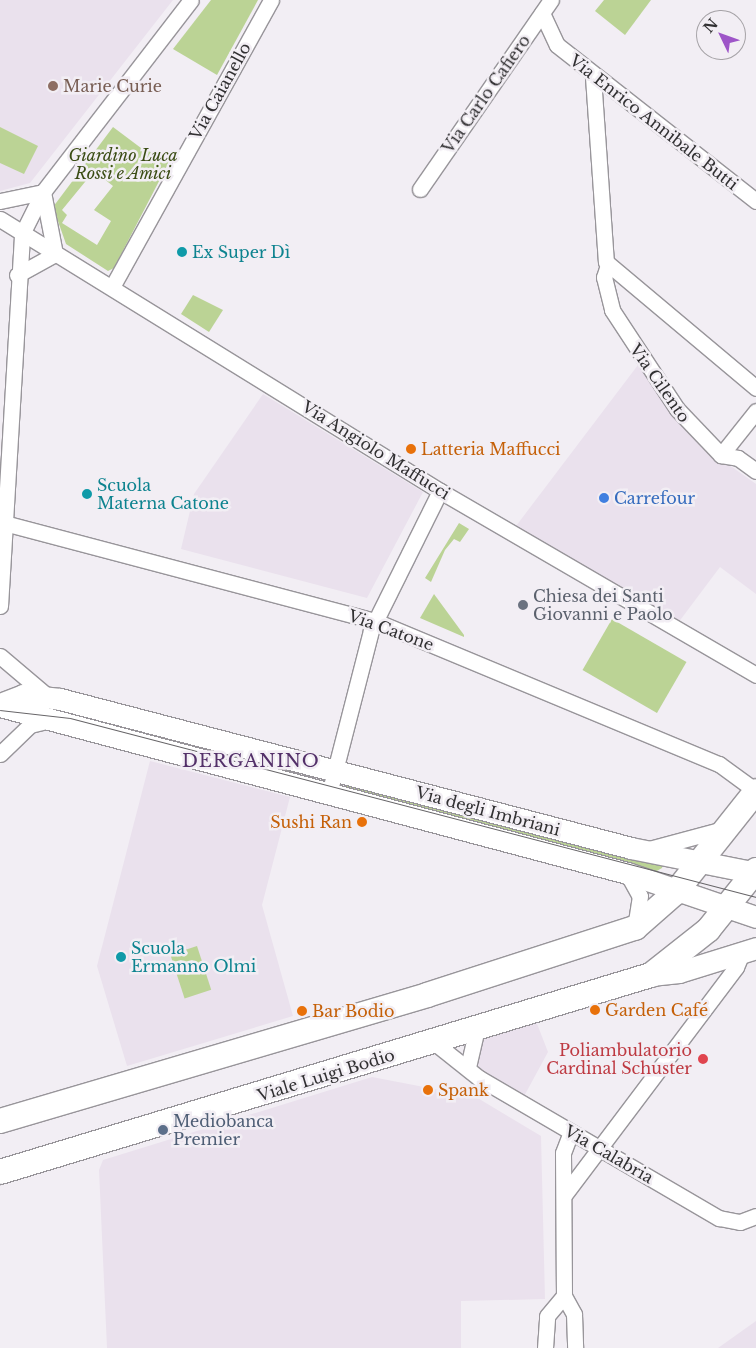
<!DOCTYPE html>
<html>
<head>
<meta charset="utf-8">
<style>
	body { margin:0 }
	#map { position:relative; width:756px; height:1348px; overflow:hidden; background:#f2eef4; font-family:"Libre Baskerville",serif }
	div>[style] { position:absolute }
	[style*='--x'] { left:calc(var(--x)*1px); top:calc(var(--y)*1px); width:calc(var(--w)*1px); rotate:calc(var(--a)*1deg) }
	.built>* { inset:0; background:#eae1ed }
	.green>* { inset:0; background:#bbd395; transform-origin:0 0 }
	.roads { filter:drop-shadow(1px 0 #98959a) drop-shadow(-1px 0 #98959a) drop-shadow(0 1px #98959a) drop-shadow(0 -1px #98959a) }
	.street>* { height:15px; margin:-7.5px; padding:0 7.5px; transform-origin:7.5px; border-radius:7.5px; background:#fff }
	.secondary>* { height:21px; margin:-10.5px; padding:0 10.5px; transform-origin:10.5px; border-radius:10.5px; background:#fff }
	.primary>* { height:24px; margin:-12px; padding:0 12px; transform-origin:12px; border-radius:12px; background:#fff }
	.tram>* { height:1px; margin:-0.5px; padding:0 0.5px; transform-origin:0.5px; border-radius:0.5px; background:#666467 }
	.dots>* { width:14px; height:14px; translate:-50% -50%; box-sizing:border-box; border:2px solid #f2eef4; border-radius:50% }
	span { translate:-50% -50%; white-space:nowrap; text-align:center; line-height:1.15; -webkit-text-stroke:5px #f2eef4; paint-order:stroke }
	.education-label { font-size:16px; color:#785e54 }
	.left { translate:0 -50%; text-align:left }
	.street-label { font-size:16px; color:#313032 }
	.park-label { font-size:16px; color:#3a4c14; font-style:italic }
	.culture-label { font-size:16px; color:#0d838f }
	.food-label { font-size:16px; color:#c56008 }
	.right { translate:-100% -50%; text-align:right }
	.shop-label { font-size:16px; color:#366cbe }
	.worship-label { font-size:16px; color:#5b616d }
	.health-label { font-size:16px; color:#be3a42 }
	.service-label { font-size:16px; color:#4e5e75 }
	.neighbourhood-label { font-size:18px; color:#533069; letter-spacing:1px }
	.north { position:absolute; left:696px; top:10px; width:50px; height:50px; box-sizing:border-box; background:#f2eef4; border:1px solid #a5a2a6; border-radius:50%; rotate:312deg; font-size:14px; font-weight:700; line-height:20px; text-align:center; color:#313032 }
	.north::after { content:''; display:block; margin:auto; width:18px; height:22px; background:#9e55c8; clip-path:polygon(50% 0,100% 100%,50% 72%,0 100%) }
</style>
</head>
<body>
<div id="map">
	<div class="built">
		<div style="clip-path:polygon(0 0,173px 0,30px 183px,0 191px)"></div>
		<div style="clip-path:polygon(641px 361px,718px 457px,756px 484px,756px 594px,720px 567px,678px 623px,513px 530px)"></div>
		<div style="clip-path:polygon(263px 394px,423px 492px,367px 598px,181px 549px,194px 494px)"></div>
		<div style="clip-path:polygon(150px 761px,290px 797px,262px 905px,293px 1016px,127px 1066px,97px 966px)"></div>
		<div style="clip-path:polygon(534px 1016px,548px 1052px,522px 1100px,474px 1070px,474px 1040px)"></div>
		<div style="clip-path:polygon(372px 1077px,476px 1097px,541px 1136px,545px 1299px,461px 1301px,461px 1348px,107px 1348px,99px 1170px,103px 1160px)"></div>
		<div style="clip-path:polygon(756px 1321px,756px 1348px,718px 1348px)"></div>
	</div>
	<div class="green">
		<div style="clip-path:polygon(211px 0,258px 0,217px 75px,173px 49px)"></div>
		<div style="clip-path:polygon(604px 0,651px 0,625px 35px,595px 11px)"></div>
		<div style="clip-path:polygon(0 127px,38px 146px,24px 174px,0 163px)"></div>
		<div style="clip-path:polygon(evenodd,113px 127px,141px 148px,170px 160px,114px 268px,108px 271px,66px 244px,53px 207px,113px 127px,94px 171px,113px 186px,94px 210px,111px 221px,97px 245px,62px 223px,67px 215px,62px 210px,94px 171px)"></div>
		<div style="clip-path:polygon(193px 295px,223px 310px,209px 332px,181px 314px)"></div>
		<div style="clip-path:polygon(459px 523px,469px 529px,460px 542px,454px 539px,445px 550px,431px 582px,425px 578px)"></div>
		<div style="clip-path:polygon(434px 594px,464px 635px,464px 637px,420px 618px)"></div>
		<div style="left:612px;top:619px;width:86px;height:59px;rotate:30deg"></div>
		<div style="clip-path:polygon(348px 781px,664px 860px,662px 868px,655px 872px,346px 792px)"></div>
		<div style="left:197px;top:946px;width:46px;height:28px;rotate:72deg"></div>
	</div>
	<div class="roads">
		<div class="street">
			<div style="--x:542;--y:13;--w:35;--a:65"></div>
			<div style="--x:557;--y:45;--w:253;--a:38.1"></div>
			<div style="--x:593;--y:77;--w:185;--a:86"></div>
			<div style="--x:606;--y:262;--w:196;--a:40"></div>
			<div style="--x:420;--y:189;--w:230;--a:-55.3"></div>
			<div style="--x:43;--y:192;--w:63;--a:79"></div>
			<div style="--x:0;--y:201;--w:44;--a:-11.8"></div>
			<div style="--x:0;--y:219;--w:517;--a:31.72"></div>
			<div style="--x:440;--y:491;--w:366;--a:30.2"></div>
			<div style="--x:608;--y:265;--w:13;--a:108"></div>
			<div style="--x:604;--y:277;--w:34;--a:76"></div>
			<div style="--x:612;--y:310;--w:118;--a:56.7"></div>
			<div style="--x:677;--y:409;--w:64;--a:46.3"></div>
			<div style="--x:721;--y:455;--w:17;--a:10"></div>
			<div style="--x:738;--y:458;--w:22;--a:36"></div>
			<div style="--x:17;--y:275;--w:43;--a:-28.9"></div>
			<div style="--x:112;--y:287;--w:328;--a:-61"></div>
			<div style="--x:721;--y:455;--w:56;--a:-51.5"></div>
			<div style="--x:0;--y:522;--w:388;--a:14.8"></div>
			<div style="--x:375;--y:621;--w:373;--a:22.6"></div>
			<div style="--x:719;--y:764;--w:46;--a:36.1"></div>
			<div style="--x:0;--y:606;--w:373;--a:-86.6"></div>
			<div style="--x:22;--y:234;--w:47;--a:-63.4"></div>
			<div style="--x:43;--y:192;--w:242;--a:-52.4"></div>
			<div style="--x:0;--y:656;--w:60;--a:40.3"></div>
			<div style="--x:0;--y:754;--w:42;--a:-44"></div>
			<div style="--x:30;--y:725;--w:16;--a:-14"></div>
			<div style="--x:329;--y:794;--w:169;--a:-75.6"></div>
			<div style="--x:371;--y:630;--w:155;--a:-63.6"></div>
			<div style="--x:649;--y:849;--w:81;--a:-15.1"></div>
			<div style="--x:627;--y:873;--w:26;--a:61"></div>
			<div style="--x:640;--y:896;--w:32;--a:99"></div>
			<div style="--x:435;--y:1043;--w:56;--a:38.5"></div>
			<div style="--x:479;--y:1078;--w:278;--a:30.3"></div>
			<div style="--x:719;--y:1218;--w:21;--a:11"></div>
			<div style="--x:740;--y:1222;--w:17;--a:-21"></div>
			<div style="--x:468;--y:1067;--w:37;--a:-77"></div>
			<div style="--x:571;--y:1132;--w:22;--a:111"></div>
			<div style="--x:563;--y:1153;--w:143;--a:89.6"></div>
			<div style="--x:564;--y:1296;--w:21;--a:61"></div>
			<div style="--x:574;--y:1314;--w:34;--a:88"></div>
			<div style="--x:565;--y:1194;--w:284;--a:-53"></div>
			<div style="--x:736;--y:967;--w:15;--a:-67"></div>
			<div style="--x:545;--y:1348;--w:32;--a:-86"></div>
			<div style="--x:547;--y:1316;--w:26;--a:-50"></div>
		</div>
		<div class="secondary">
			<div style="--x:0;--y:704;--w:25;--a:-21"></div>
			<div style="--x:23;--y:695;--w:37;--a:6"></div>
			<div style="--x:60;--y:699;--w:590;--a:14.62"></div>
			<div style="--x:631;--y:848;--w:127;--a:11.3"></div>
			<div style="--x:0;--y:706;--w:649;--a:14.91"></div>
			<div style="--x:627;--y:873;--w:136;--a:18.8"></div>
			<div style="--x:651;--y:975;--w:28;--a:-6"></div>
			<div style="--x:679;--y:972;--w:81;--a:-17.3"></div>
		</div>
		<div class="primary">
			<div style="--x:0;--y:1121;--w:445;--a:-16.4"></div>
			<div style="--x:427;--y:995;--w:219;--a:-17.9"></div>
			<div style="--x:635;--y:928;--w:53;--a:-41.2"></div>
			<div style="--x:675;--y:893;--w:130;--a:-51.5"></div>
			<div style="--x:0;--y:1172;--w:680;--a:-16.84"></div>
			<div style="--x:651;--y:975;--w:73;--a:-38.3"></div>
			<div style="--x:708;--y:930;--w:77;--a:-51.3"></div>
		</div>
	</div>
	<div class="tram">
		<div style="--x:0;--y:710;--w:70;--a:6.5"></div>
		<div style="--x:70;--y:718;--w:709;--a:14.62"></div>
	</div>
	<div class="dots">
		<div style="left:53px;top:86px;background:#8d6e63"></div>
		<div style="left:182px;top:252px;background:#0f9aa8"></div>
		<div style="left:411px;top:449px;background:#e8710a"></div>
		<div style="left:87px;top:494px;background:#0f9aa8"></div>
		<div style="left:604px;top:498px;background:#3f7fe0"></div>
		<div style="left:523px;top:605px;background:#6b7280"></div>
		<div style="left:362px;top:822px;background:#e8710a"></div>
		<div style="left:121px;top:957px;background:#0f9aa8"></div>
		<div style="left:595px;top:1010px;background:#e8710a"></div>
		<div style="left:302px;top:1011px;background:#e8710a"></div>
		<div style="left:703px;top:1059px;background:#e0444e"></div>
		<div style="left:428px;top:1090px;background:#e8710a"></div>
		<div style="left:163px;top:1130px;background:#5c6f8a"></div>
	</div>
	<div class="education-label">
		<span class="left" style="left:63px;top:86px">Marie Curie</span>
	</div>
	<div class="street-label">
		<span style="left:220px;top:91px;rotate:-61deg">Via Caianello</span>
		<span style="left:486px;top:94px;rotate:-55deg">Via Carlo Cafiero</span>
		<span style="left:654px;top:122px;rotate:38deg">Via Enrico Annibale Butti</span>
		<span style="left:660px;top:383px;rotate:55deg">Via Cilento</span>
		<span style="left:376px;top:450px;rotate:32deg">Via Angiolo Maffucci</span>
		<span style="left:391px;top:630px;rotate:20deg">Via Catone</span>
		<span style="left:488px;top:811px;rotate:15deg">Via degli Imbriani</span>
		<span style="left:326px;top:1075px;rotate:-17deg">Viale Luigi Bodio</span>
		<span style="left:609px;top:1154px;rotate:30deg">Via Calabria</span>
	</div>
	<div class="park-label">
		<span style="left:123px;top:164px">Giardino Luca<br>Rossi e Amici</span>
	</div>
	<div class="culture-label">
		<span class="left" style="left:192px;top:252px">Ex Super Dì</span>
		<span class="left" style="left:97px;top:494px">Scuola<br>Materna Catone</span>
		<span class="left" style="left:131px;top:957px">Scuola<br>Ermanno Olmi</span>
	</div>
	<div class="food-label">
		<span class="left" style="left:421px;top:449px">Latteria Maffucci</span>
		<span class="right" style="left:352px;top:822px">Sushi Ran</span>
		<span class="left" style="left:605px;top:1010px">Garden Café</span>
		<span class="left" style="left:312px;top:1011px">Bar Bodio</span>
		<span class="left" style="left:438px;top:1090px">Spank</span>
	</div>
	<div class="shop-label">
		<span class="left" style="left:614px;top:498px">Carrefour</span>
	</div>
	<div class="worship-label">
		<span class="left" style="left:533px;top:605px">Chiesa dei Santi<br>Giovanni e Paolo</span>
	</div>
	<div class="health-label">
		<span class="right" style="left:692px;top:1059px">Poliambulatorio<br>Cardinal Schuster</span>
	</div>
	<div class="service-label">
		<span class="left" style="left:173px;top:1130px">Mediobanca<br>Premier</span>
	</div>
	<div class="neighbourhood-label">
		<span style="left:251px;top:761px">DERGANINO</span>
	</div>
	<div class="north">N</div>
</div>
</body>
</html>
